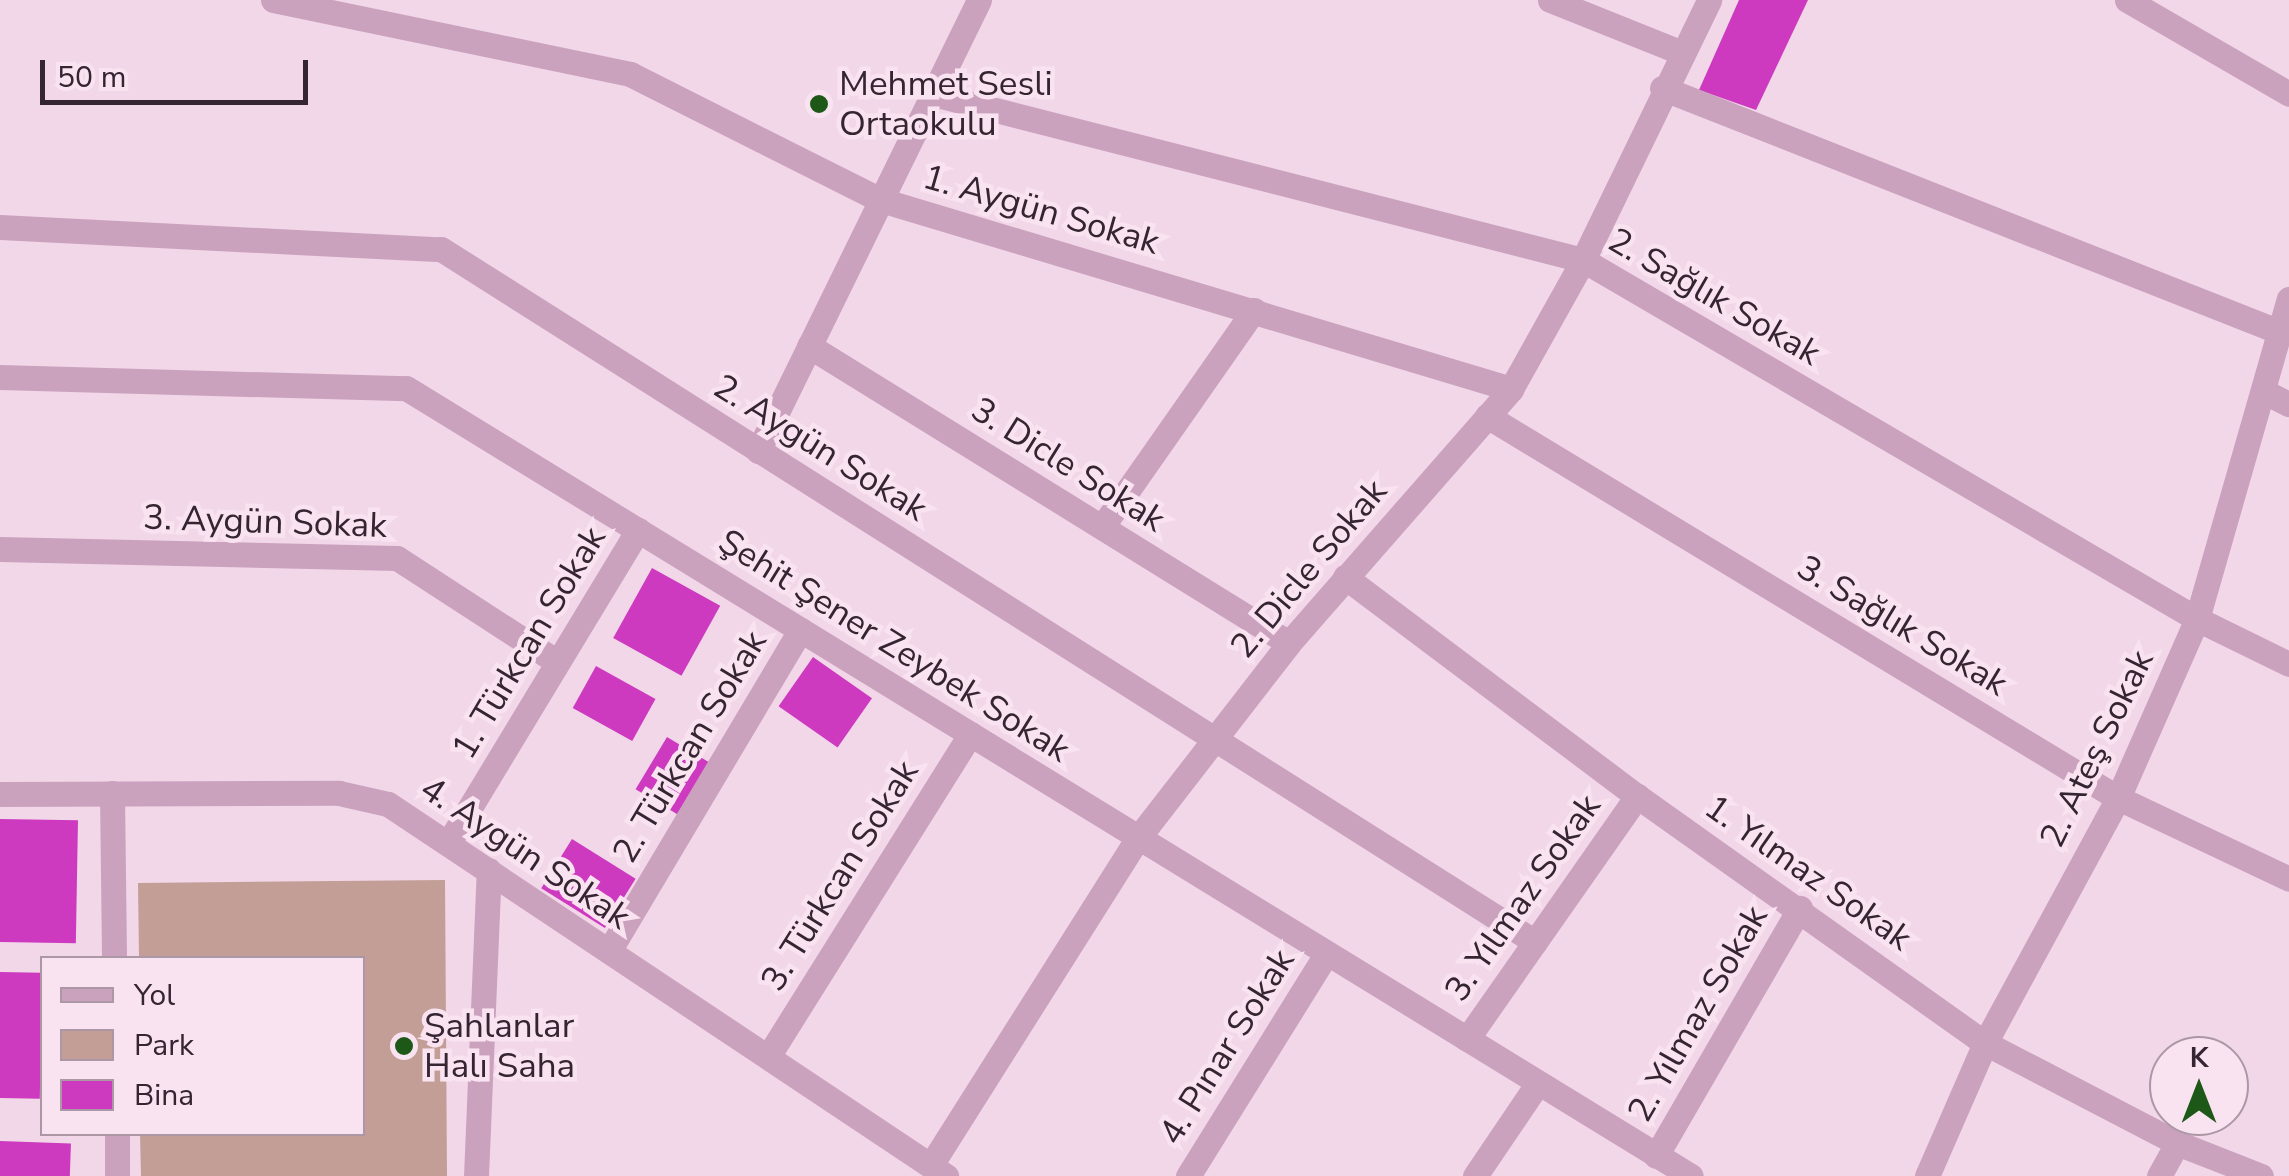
<!DOCTYPE html>
<html>
<head>
<meta charset="utf-8">
<style>
	body { margin:0 }
	#map { position:relative; width:2289px; height:1176px; overflow:hidden; background:#f2d7e8; font-family:"Nunito Sans",sans-serif }
	div>[style] { position:absolute }
	[style*='--x'] { left:calc(var(--x)*1px); top:calc(var(--y)*1px); width:calc(var(--w)*1px); rotate:calc(var(--a)*1deg) }
	.green>* { inset:0; background:#c29e96 }
	.building>* { inset:0; background:#cd3abf; transform-origin:0 0 }
	.minor>* { height:25px; margin:-12.5px; padding:0 12.5px; transform-origin:12.5px; border-radius:12.5px; background:#cba2be }
	.dots>* { width:28px; height:28px; translate:-50% -50%; box-sizing:border-box; border:5px solid #fae3f1; border-radius:50% }
	span { translate:-50% -50%; white-space:nowrap; text-align:center; line-height:1.15; -webkit-text-stroke:9px #fae3f1; paint-order:stroke }
	.poi-label { font-size:35px; color:#352532 }
	.left { translate:0 -50%; text-align:left }
	.street-label { font-size:35px; color:#352532 }
	.legend { position:absolute; left:40px; top:956px; width:325px; height:180px; box-sizing:border-box; background:#fae3f1; border:2px solid #ab97a5; margin:0; padding:12px 18px; list-style:none; font-size:30px; color:#352532 }
	.legend li { display:flex; align-items:center; gap:20px; height:50px }
	.legend b { width:50px; border:2px solid #ab97a5 }
	.north { position:absolute; left:2149px; top:1036px; width:100px; height:100px; box-sizing:border-box; background:#fae3f1; border:2px solid #ab97a5; border-radius:50%; rotate:0deg; font-size:28px; font-weight:700; line-height:40px; text-align:center; color:#352532 }
	.north::after { content:''; display:block; margin:auto; width:35px; height:45px; background:#1e5819; clip-path:polygon(50% 0,100% 100%,50% 72%,0 100%) }
	.scale { position:absolute; left:40px; top:60px; width:268px; height:45px; box-sizing:border-box; border:5px solid #352532; border-top:0; padding-left:12px; font-size:30px; line-height:35px; white-space:nowrap; color:#352532; -webkit-text-stroke:8px #fae3f1; paint-order:stroke }
</style>
</head>
<body>
<div id="map">
	<div class="green">
		<div style="clip-path:polygon(445px 880px,447px 1176px,141px 1176px,140px 1134px,362px 1134px,362px 958px,139px 958px,138px 883px)"></div>
	</div>
	<div class="building">
		<div style="clip-path:polygon(1739px 0,1808px 0,1756px 110px,1699px 90px)"></div>
		<div style="left:652px;top:568px;width:78px;height:80px;rotate:29deg"></div>
		<div style="left:813px;top:657px;width:72px;height:60px;rotate:35deg"></div>
		<div style="left:596px;top:666px;width:68px;height:48px;rotate:29deg"></div>
		<div style="left:667px;top:737px;width:55px;height:61px;rotate:31deg"></div>
		<div style="left:0;top:819px;width:78px;height:123px;rotate:1deg"></div>
		<div style="left:572px;top:839px;width:75px;height:58px;rotate:32deg"></div>
		<div style="left:0;top:972px;width:42px;height:126px;rotate:1deg"></div>
		<div style="left:0;top:1141px;width:71px;height:35px;rotate:2deg"></div>
	</div>
	<div class="minor">
		<div style="--x:273;--y:0;--w:365;--a:11.7"></div>
		<div style="--x:630;--y:74;--w:281;--a:26.7"></div>
		<div style="--x:881;--y:200;--w:658;--a:16.7"></div>
		<div style="--x:1550;--y:0;--w:140;--a:21.8"></div>
		<div style="--x:2127;--y:0;--w:187;--a:30.1"></div>
		<div style="--x:1662;--y:88;--w:664;--a:21.55"></div>
		<div style="--x:933;--y:94;--w:671;--a:14.33"></div>
		<div style="--x:1583;--y:260;--w:711;--a:30.31"></div>
		<div style="--x:2197;--y:619;--w:102;--a:26.1"></div>
		<div style="--x:0;--y:227;--w:442;--a:2.9"></div>
		<div style="--x:441;--y:249;--w:1295;--a:32.35"></div>
		<div style="--x:809;--y:346;--w:564;--a:31.75"></div>
		<div style="--x:0;--y:377;--w:406;--a:1.6"></div>
		<div style="--x:406;--y:388;--w:1507;--a:31.52"></div>
		<div style="--x:2265;--y:392;--w:27;--a:27"></div>
		<div style="--x:1487;--y:416;--w:738;--a:31.19"></div>
		<div style="--x:2118;--y:798;--w:189;--a:25.3"></div>
		<div style="--x:758;--y:451;--w:502;--a:-63.89"></div>
		<div style="--x:1102;--y:527;--w:265;--a:-55"></div>
		<div style="--x:0;--y:549;--w:397;--a:1.3"></div>
		<div style="--x:397;--y:558;--w:191;--a:33"></div>
		<div style="--x:1345;--y:577;--w:365;--a:36.9"></div>
		<div style="--x:1637;--y:796;--w:427;--a:35.4"></div>
		<div style="--x:1985;--y:1043;--w:216;--a:27.5"></div>
		<div style="--x:2177;--y:1143;--w:90;--a:21.4"></div>
		<div style="--x:112;--y:793;--w:165;--a:89.3"></div>
		<div style="--x:0;--y:794;--w:339;--a:-0.2"></div>
		<div style="--x:339;--y:793;--w:50;--a:12.7"></div>
		<div style="--x:388;--y:804;--w:671;--a:33.69"></div>
		<div style="--x:449;--y:842;--w:365;--a:-58.8"></div>
		<div style="--x:609;--y:951;--w:374;--a:-59.2"></div>
		<div style="--x:1467;--y:1039;--w:297;--a:-55"></div>
		<div style="--x:769;--y:1055;--w:379;--a:-57.9"></div>
		<div style="--x:117;--y:1134;--w:42;--a:90"></div>
		<div style="--x:1656;--y:1156;--w:287;--a:-59.9"></div>
		<div style="--x:931;--y:1165;--w:387;--a:-57.7"></div>
		<div style="--x:1138;--y:838;--w:247;--a:-52.2"></div>
		<div style="--x:1289;--y:643;--w:337;--a:-48.8"></div>
		<div style="--x:1511;--y:389;--w:148;--a:-60.8"></div>
		<div style="--x:1583;--y:260;--w:289;--a:-64.1"></div>
		<div style="--x:476;--y:1176;--w:306;--a:-87.6"></div>
		<div style="--x:1188;--y:1176;--w:261;--a:-58.1"></div>
		<div style="--x:1475;--y:1176;--w:112;--a:-55.9"></div>
		<div style="--x:1927;--y:1176;--w:145;--a:-66.4"></div>
		<div style="--x:1985;--y:1043;--w:279;--a:-61.5"></div>
		<div style="--x:2118;--y:798;--w:196;--a:-66.2"></div>
		<div style="--x:2197;--y:619;--w:333;--a:-74"></div>
		<div style="--x:2159;--y:1176;--w:38;--a:-61"></div>
	</div>
	<div class="dots">
		<div style="left:819px;top:104px;background:#1e5819"></div>
		<div style="left:404px;top:1046px;background:#1e5819"></div>
	</div>
	<div class="poi-label">
		<span class="left" style="left:839px;top:104px">Mehmet Sesli<br>Ortaokulu</span>
		<span class="left" style="left:424px;top:1046px">Şahlanlar<br>Halı Saha</span>
	</div>
	<div class="street-label">
		<span style="left:1041px;top:210px;rotate:16deg">1. Aygün Sokak</span>
		<span style="left:1714px;top:297px;rotate:30deg">2. Sağlık Sokak</span>
		<span style="left:820px;top:448px;rotate:32deg">2. Aygün Sokak</span>
		<span style="left:1068px;top:465px;rotate:32deg">3. Dicle Sokak</span>
		<span style="left:265px;top:522px;rotate:2deg">3. Aygün Sokak</span>
		<span style="left:1309px;top:569px;rotate:-50deg">2. Dicle Sokak</span>
		<span style="left:1902px;top:626px;rotate:31deg">3. Sağlık Sokak</span>
		<span style="left:529px;top:643px;rotate:-59deg">1. Türkcan Sokak</span>
		<span style="left:894px;top:646px;rotate:32deg">Şehit Şener Zeybek Sokak</span>
		<span style="left:690px;top:747px;rotate:-59deg">2. Türkcan Sokak</span>
		<span style="left:2097px;top:749px;rotate:-64deg">2. Ateş Sokak</span>
		<span style="left:525px;top:853px;rotate:34deg">4. Aygün Sokak</span>
		<span style="left:1808px;top:873px;rotate:35deg">1. Yılmaz Sokak</span>
		<span style="left:840px;top:876px;rotate:-58deg">3. Türkcan Sokak</span>
		<span style="left:1523px;top:898px;rotate:-55deg">3. Yılmaz Sokak</span>
		<span style="left:1698px;top:1014px;rotate:-60deg">2. Yılmaz Sokak</span>
		<span style="left:1227px;top:1047px;rotate:-58deg">4. Pınar Sokak</span>
	</div>
	<ul class="legend">
	<li><b style="height:12px;background:#cba2be"></b>Yol</li>
	<li><b style="height:28px;background:#c29e96"></b>Park</li>
	<li><b style="height:28px;background:#cd3abf"></b>Bina</li>
	</ul>
	<div class="north">K</div>
	<div class="scale">50 m</div>
</div>
</body>
</html>
